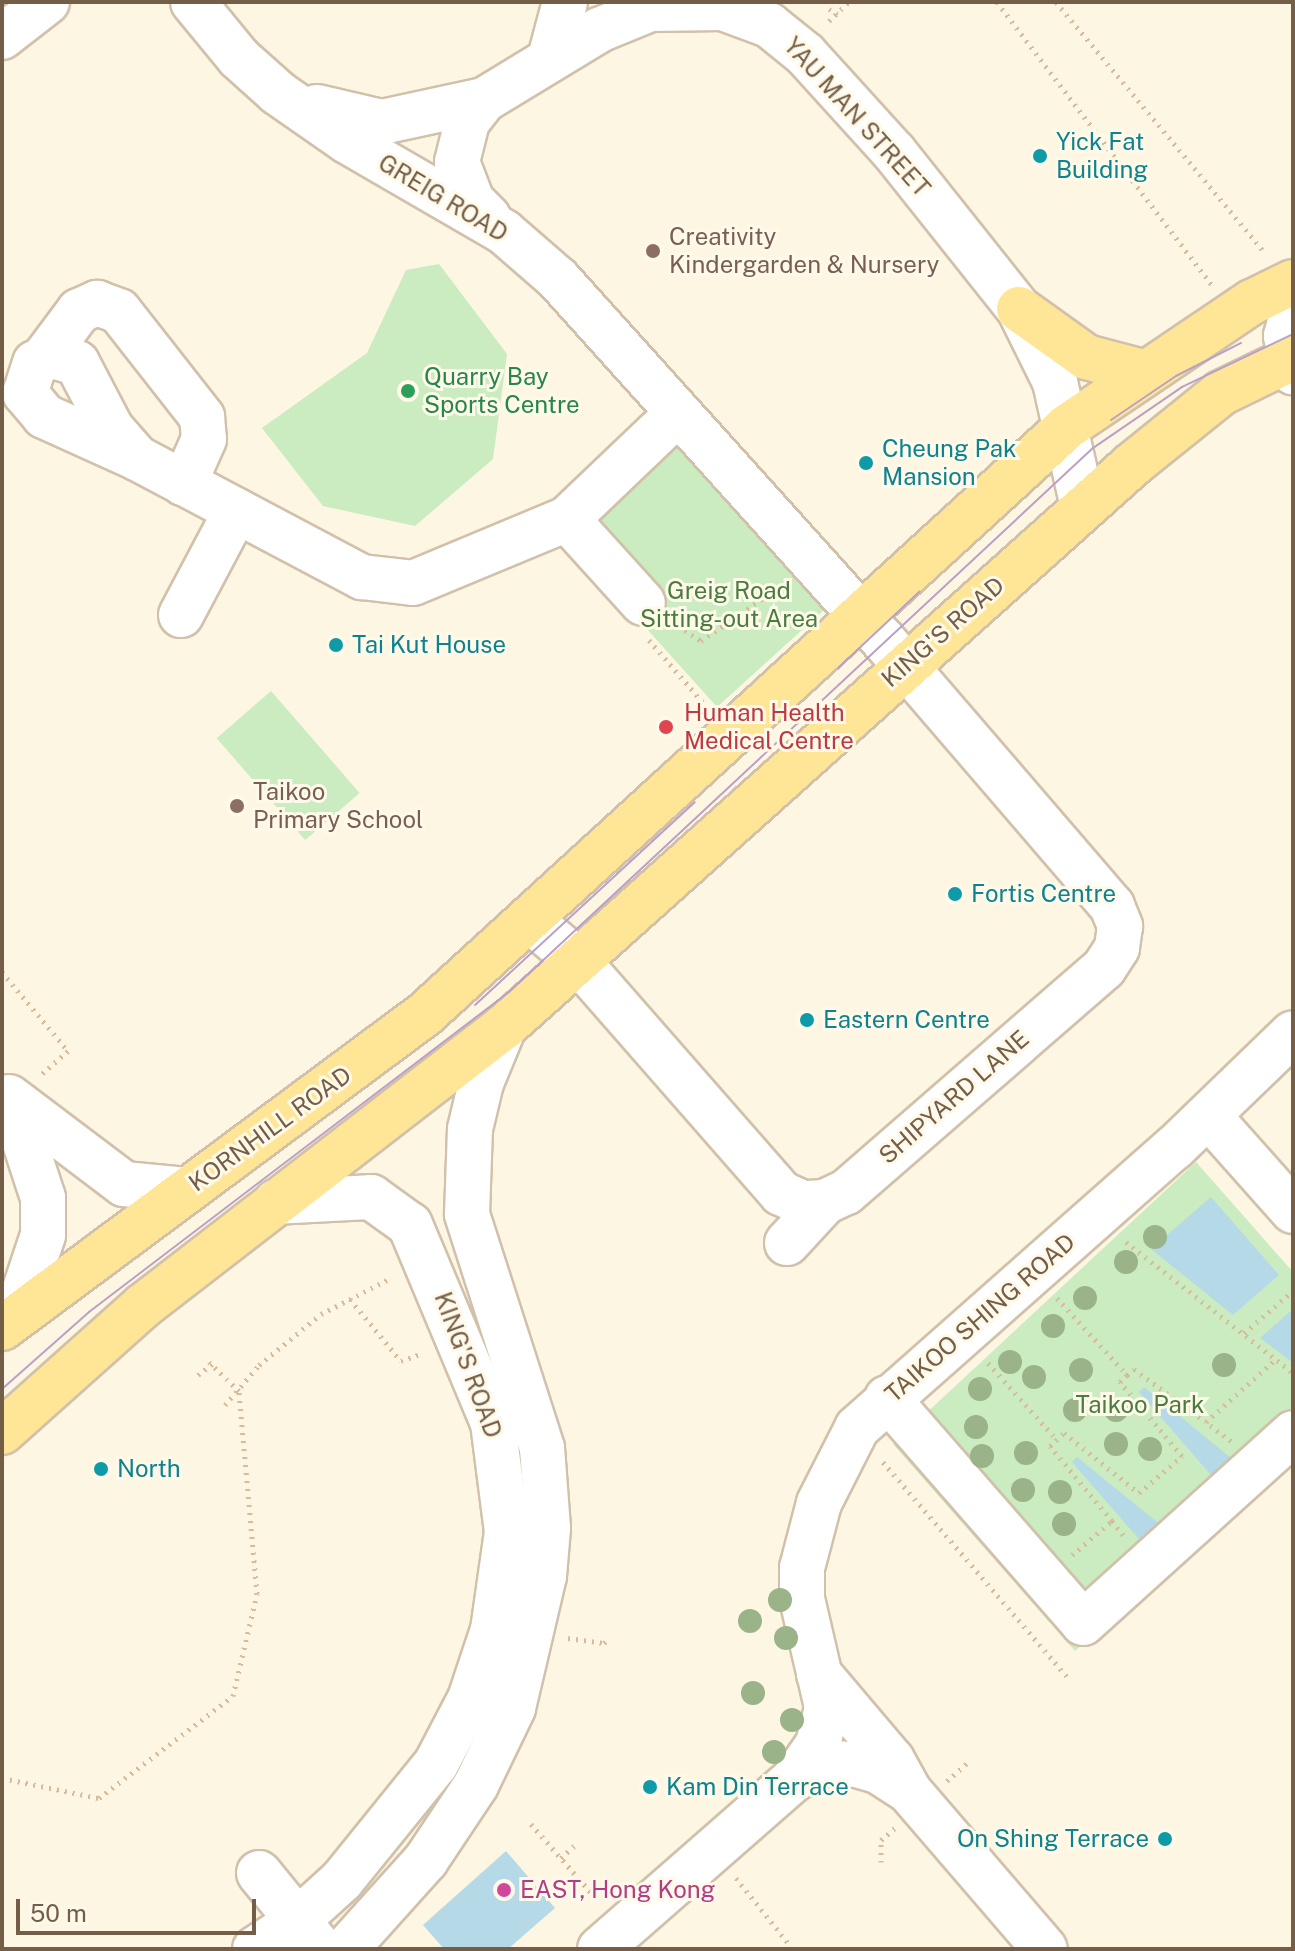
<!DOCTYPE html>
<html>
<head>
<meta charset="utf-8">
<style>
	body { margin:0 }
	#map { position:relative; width:1295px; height:1951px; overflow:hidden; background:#fdf6e2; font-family:"Public Sans",sans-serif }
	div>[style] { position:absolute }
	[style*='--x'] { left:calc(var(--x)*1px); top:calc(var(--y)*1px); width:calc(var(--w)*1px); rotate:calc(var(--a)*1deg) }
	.green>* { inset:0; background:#cbebc0; transform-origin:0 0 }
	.water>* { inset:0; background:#b5d9e7 }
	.path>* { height:5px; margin-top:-2.5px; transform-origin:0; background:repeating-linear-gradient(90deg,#d8bb9b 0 2px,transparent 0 8px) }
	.roads { filter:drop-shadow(2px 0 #d1c1ab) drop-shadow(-2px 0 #d1c1ab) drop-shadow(0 2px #d1c1ab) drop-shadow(0 -2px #d1c1ab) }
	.minor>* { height:44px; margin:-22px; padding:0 22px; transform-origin:22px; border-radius:22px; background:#fff }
	.major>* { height:44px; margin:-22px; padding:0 22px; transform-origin:22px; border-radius:22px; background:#ffe697 }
	.tram>* { height:2px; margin:-1px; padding:0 1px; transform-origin:1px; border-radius:1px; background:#baa0c7 }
	.trees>* { width:24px; height:24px; margin:-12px; border-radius:50%; background:#9ab388 }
	.dots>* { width:22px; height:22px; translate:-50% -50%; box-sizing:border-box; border:4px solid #fff9e9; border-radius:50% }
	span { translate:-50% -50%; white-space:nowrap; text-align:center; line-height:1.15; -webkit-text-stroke:6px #fff9e9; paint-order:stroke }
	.street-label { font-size:24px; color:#755e47 }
	.culture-label { font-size:24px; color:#0d838f }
	.left { translate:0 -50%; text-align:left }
	.right { translate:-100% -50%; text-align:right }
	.education-label { font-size:24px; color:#785e54 }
	.leisure-label { font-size:24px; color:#27864d }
	.park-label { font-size:24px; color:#497c3f }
	.health-label { font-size:24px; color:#be3a42 }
	.hotel-label { font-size:24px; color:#b23c85 }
	.frame { position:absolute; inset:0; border:4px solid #755e47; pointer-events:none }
	.scale { position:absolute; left:16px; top:1899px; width:240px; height:36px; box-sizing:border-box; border:4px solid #755e47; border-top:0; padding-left:10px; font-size:24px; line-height:28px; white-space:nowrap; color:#755e47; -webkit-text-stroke:6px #fff9e9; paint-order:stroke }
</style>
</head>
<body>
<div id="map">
	<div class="green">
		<div style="clip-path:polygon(439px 264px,507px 354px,493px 459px,415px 526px,323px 506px,262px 428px,367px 353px,406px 270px)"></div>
		<div style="clip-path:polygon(676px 442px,824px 610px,717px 707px,646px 628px,663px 595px,595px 517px)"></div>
		<div style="left:271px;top:691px;width:135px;height:72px;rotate:49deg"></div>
		<div style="clip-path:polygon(1196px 1162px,1293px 1272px,1293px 1456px,1075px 1651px,893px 1444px)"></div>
	</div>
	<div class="water">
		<div style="clip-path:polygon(1211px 1197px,1279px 1275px,1233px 1315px,1151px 1249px)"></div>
		<div style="clip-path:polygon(1293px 1309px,1293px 1363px,1260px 1338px)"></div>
		<div style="clip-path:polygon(1144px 1387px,1247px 1471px,1224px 1490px,1139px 1392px)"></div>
		<div style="clip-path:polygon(1077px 1457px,1173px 1535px,1151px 1553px,1072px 1462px)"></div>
		<div style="clip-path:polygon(506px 1851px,555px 1908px,508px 1949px,444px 1949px,423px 1925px)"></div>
	</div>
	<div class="path">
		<div style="--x:997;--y:2;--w:355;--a:52.8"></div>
		<div style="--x:1056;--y:2;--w:327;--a:50.2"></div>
		<div style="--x:829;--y:9;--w:15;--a:32"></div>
		<div style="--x:829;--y:21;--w:28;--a:-44"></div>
		<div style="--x:671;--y:622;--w:36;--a:32"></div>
		<div style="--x:701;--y:641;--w:98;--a:-34.7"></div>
		<div style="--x:649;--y:640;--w:90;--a:49.1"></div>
		<div style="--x:2;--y:972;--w:103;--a:50.1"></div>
		<div style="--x:68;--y:1051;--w:37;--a:139"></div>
		<div style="--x:1126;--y:1242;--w:212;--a:38.1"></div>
		<div style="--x:1057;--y:1298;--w:104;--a:47.7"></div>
		<div style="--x:1127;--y:1375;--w:9;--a:-41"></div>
		<div style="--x:1134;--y:1369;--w:89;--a:36.4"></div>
		<div style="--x:350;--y:1299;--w:80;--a:50.6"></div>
		<div style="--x:401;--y:1361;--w:23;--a:-20"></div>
		<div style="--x:1244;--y:1333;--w:65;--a:-40.6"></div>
		<div style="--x:988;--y:1363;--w:103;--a:48.1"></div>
		<div style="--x:198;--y:1375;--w:18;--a:-38"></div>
		<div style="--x:225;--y:1405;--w:52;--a:-49.6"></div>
		<div style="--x:259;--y:1365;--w:80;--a:-39.4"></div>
		<div style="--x:321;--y:1314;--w:79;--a:-27.2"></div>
		<div style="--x:1231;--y:1441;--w:31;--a:-143"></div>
		<div style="--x:1206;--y:1422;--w:94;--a:-42"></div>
		<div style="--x:883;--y:1462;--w:283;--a:49.4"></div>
		<div style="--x:1112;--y:1521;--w:21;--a:51"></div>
		<div style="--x:1072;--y:1555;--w:52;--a:-40.4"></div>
		<div style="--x:1112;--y:1521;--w:97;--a:-129.6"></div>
		<div style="--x:1050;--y:1446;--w:19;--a:-43"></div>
		<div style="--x:1064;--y:1433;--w:96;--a:38.7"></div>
		<div style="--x:1139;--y:1493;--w:57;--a:-40.7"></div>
		<div style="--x:1182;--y:1456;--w:97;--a:-130"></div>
		<div style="--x:1120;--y:1382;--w:10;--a:-45"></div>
		<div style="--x:568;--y:1638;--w:36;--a:8"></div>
		<div style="--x:604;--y:1643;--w:6;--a:-39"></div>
		<div style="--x:2;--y:1778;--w:99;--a:11.7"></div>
		<div style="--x:99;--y:1798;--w:168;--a:-37.3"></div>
		<div style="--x:233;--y:1696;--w:105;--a:-76.8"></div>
		<div style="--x:257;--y:1594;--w:204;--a:-95.1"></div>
		<div style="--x:239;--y:1391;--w:45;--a:-135.9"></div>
		<div style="--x:947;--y:1781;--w:31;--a:-42"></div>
		<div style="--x:531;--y:1824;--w:97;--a:48.8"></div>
		<div style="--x:561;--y:1858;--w:23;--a:-43"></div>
		<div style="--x:881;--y:1862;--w:22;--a:-90"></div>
		<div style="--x:881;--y:1840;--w:18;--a:-41"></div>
		<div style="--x:736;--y:1878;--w:83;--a:51.3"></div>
	</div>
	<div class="roads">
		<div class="minor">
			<div style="--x:193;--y:2;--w:72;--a:50.6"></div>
			<div style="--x:239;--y:58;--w:52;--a:41.9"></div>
			<div style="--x:278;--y:93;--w:84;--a:34.8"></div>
			<div style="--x:347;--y:141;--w:181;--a:30.1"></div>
			<div style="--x:504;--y:232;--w:72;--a:41"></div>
			<div style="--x:558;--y:279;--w:487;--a:48"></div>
			<div style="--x:884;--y:641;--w:350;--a:49.3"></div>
			<div style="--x:1112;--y:906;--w:22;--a:68"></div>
			<div style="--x:1120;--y:926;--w:22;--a:98"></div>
			<div style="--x:1117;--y:948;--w:24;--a:123"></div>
			<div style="--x:1104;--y:968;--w:342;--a:139"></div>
			<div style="--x:846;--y:1192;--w:23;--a:155"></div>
			<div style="--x:825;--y:1202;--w:22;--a:177"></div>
			<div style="--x:803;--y:1203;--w:24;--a:-156"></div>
			<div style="--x:781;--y:1193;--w:308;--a:-131.2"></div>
			<div style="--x:578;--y:961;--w:62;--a:-139.6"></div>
			<div style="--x:2;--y:37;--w:57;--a:-37.9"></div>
			<div style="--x:550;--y:58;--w:58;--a:-75"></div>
			<div style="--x:484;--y:100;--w:28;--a:128"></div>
			<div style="--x:467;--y:122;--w:41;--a:104"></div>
			<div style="--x:457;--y:162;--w:42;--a:69"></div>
			<div style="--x:472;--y:201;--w:23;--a:45"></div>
			<div style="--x:317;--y:107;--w:67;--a:13"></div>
			<div style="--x:382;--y:122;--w:104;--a:-12.2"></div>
			<div style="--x:484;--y:100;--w:135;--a:-31.3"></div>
			<div style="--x:599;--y:30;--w:55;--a:-22.4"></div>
			<div style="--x:650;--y:9;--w:73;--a:-0.8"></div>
			<div style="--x:723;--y:8;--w:49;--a:20.3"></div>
			<div style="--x:769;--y:25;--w:46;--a:38.9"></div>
			<div style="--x:805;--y:54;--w:132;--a:47.8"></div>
			<div style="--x:894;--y:152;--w:201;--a:51.5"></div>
			<div style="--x:1019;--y:309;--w:81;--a:63.7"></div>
			<div style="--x:1055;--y:382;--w:128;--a:77.4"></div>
			<div style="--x:1293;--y:310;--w:27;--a:105"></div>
			<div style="--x:1286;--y:336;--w:37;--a:79"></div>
			<div style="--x:44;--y:358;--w:59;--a:-53.3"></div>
			<div style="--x:79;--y:311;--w:20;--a:-24"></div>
			<div style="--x:97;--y:303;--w:23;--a:20"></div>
			<div style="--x:119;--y:311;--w:135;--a:51.9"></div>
			<div style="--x:202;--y:417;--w:22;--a:85"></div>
			<div style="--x:204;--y:439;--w:49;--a:114"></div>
			<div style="--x:137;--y:458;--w:40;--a:-131"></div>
			<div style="--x:111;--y:428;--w:73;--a:-117.6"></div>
			<div style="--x:77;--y:363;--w:25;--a:-164"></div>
			<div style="--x:53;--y:356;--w:19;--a:159"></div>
			<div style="--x:35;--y:363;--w:32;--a:108"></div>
			<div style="--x:25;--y:393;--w:30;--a:50"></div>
			<div style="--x:44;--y:416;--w:102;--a:24.3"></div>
			<div style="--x:137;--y:458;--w:255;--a:27.9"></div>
			<div style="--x:362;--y:577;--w:51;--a:6.7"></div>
			<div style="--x:413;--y:583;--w:167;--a:-22.6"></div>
			<div style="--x:567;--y:519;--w:153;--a:-43.7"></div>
			<div style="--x:567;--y:519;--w:113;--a:47.9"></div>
			<div style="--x:181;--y:615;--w:118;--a:-62.1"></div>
			<div style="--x:9;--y:1097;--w:144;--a:37.1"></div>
			<div style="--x:124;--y:1184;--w:63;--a:5.4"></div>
			<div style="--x:11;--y:1100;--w:103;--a:71.9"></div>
			<div style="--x:43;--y:1198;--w:37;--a:90"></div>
			<div style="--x:43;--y:1235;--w:85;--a:108.4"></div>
			<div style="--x:1222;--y:1131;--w:107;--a:48.4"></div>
			<div style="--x:787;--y:1243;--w:56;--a:-47.2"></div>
			<div style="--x:887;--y:1398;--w:298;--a:48.9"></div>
			<div style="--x:1083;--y:1623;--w:283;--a:-42.1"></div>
			<div style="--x:819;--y:1674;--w:113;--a:49.7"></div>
			<div style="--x:892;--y:1760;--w:35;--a:61"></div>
			<div style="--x:909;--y:1791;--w:208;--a:49.3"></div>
			<div style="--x:794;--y:1779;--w:38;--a:-27"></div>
			<div style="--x:828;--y:1762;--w:29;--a:6"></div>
			<div style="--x:857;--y:1765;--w:22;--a:16"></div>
			<div style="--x:878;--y:1771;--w:37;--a:33"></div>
			<div style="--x:259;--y:1873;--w:92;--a:50.8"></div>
			<div style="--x:255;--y:1949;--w:50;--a:-33.7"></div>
			<div style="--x:297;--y:1921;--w:61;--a:-42.3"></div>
			<div style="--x:342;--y:1880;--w:149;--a:-51"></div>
			<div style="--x:436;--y:1764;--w:73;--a:-62.4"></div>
			<div style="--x:470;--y:1699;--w:73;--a:-71.6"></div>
			<div style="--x:493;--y:1630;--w:99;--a:-81.9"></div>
			<div style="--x:507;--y:1532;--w:110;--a:-97.3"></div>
			<div style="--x:493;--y:1423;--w:215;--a:-112.7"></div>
			<div style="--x:410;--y:1225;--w:48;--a:-144.3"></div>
			<div style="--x:371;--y:1197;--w:95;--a:177"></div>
			<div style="--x:346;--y:1949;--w:120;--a:-48"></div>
			<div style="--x:426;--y:1860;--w:90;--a:-56.3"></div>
			<div style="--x:476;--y:1785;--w:85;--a:-64.3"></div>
			<div style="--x:513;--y:1708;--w:136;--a:-76.8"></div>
			<div style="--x:544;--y:1576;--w:48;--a:-85.2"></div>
			<div style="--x:548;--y:1528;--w:80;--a:-94.3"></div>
			<div style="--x:542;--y:1448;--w:246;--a:-107.8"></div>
			<div style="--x:467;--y:1214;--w:85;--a:-88"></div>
			<div style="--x:470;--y:1129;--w:47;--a:-76.6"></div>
			<div style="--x:481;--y:1083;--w:61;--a:-67.7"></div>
			<div style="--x:600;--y:1949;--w:258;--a:-41.2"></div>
			<div style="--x:794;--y:1779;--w:42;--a:-55.6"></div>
			<div style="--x:818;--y:1744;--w:38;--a:-76"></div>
			<div style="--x:827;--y:1707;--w:111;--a:-103"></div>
			<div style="--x:802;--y:1599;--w:31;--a:-90"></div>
			<div style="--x:802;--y:1568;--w:67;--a:-75.3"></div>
			<div style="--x:819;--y:1503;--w:84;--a:-63.1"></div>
			<div style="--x:857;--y:1428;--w:423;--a:-41.5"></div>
			<div style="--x:1174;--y:1148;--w:165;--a:-44"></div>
		</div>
		<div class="major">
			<div style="--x:1019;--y:309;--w:82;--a:35.6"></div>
			<div style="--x:1086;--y:357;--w:59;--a:14.7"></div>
			<div style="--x:2;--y:1328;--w:527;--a:-36.59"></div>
			<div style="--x:425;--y:1014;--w:871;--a:-42.44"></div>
			<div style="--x:1068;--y:426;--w:222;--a:-34"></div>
			<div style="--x:1252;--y:302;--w:46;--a:-26"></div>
			<div style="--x:2;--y:1432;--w:189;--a:-41.8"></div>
			<div style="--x:143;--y:1306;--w:456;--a:-37.7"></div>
			<div style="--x:504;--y:1027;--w:844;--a:-41.83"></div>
			<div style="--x:1133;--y:464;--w:113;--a:-38.9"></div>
			<div style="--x:1221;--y:393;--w:80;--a:-25.9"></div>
		</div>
	</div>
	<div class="tram">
		<div style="--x:1111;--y:420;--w:78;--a:-34.1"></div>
		<div style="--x:1176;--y:376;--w:73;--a:-26.9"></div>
		<div style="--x:838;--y:668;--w:112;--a:-43.2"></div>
		<div style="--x:475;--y:1005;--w:299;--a:-42.7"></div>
		<div style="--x:2;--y:1389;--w:116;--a:-41.5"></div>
		<div style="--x:89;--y:1312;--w:528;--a:-37.3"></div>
		<div style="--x:509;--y:992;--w:798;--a:-42.97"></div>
		<div style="--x:1093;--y:448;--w:108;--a:-34.4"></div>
		<div style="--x:1182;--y:387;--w:123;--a:-25.5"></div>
	</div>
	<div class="trees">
		<div style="left:1155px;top:1237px"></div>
		<div style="left:1126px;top:1262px"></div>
		<div style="left:1085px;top:1298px"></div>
		<div style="left:1053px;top:1326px"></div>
		<div style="left:1010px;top:1362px"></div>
		<div style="left:1224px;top:1365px"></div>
		<div style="left:1081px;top:1370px"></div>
		<div style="left:1034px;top:1377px"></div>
		<div style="left:980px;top:1389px"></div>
		<div style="left:1075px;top:1410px"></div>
		<div style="left:1116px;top:1410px"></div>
		<div style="left:976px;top:1427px"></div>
		<div style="left:1116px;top:1444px"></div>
		<div style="left:1150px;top:1449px"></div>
		<div style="left:1026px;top:1453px"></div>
		<div style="left:982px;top:1456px"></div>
		<div style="left:1023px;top:1490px"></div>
		<div style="left:1060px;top:1492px"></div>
		<div style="left:1064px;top:1524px"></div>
		<div style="left:780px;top:1600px"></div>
		<div style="left:750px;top:1621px"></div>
		<div style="left:786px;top:1638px"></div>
		<div style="left:753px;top:1693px"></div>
		<div style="left:792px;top:1720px"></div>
		<div style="left:774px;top:1752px"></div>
	</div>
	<div class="dots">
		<div style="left:1040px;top:156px;background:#0f9aa8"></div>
		<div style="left:653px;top:251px;background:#8d6e63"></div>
		<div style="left:408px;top:391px;background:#2e9e5b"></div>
		<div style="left:866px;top:463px;background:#0f9aa8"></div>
		<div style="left:336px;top:645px;background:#0f9aa8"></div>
		<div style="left:666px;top:727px;background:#e0444e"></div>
		<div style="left:237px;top:806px;background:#8d6e63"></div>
		<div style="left:955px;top:894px;background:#0f9aa8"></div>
		<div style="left:807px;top:1020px;background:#0f9aa8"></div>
		<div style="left:101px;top:1469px;background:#0f9aa8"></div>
		<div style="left:650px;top:1787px;background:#0f9aa8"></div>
		<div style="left:1165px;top:1839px;background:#0f9aa8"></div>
		<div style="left:504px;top:1890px;background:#d1479c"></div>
	</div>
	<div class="street-label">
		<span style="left:857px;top:117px;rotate:48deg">YAU MAN STREET</span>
		<span style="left:443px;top:198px;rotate:31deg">GREIG ROAD</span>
		<span style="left:943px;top:632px;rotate:-41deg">KING'S ROAD</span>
		<span style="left:954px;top:1097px;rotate:-41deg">SHIPYARD LANE</span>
		<span style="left:270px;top:1129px;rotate:-36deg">KORNHILL ROAD</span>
		<span style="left:980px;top:1318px;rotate:-41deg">TAIKOO SHING ROAD</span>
		<span style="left:468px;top:1365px;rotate:70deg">KING'S ROAD</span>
	</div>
	<div class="culture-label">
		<span class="left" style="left:1056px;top:156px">Yick Fat<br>Building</span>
		<span class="left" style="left:882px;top:463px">Cheung Pak<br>Mansion</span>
		<span class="left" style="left:352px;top:645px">Tai Kut House</span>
		<span class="left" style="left:971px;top:894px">Fortis Centre</span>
		<span class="left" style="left:823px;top:1020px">Eastern Centre</span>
		<span class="left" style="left:117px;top:1469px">North</span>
		<span class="left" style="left:666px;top:1787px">Kam Din Terrace</span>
		<span class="right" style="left:1149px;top:1839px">On Shing Terrace</span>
	</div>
	<div class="education-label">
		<span class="left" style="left:669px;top:251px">Creativity<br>Kindergarden &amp; Nursery</span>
		<span class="left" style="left:253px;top:806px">Taikoo<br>Primary School</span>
	</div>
	<div class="leisure-label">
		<span class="left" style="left:424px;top:391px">Quarry Bay<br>Sports Centre</span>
	</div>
	<div class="park-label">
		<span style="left:729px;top:605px">Greig Road<br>Sitting-out Area</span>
		<span style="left:1140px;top:1405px">Taikoo Park</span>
	</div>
	<div class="health-label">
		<span class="left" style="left:684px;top:727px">Human Health<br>Medical Centre</span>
	</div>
	<div class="hotel-label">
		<span class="left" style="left:520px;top:1890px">EAST, Hong Kong</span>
	</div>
	<div class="frame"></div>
	<div class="scale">50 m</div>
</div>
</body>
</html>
